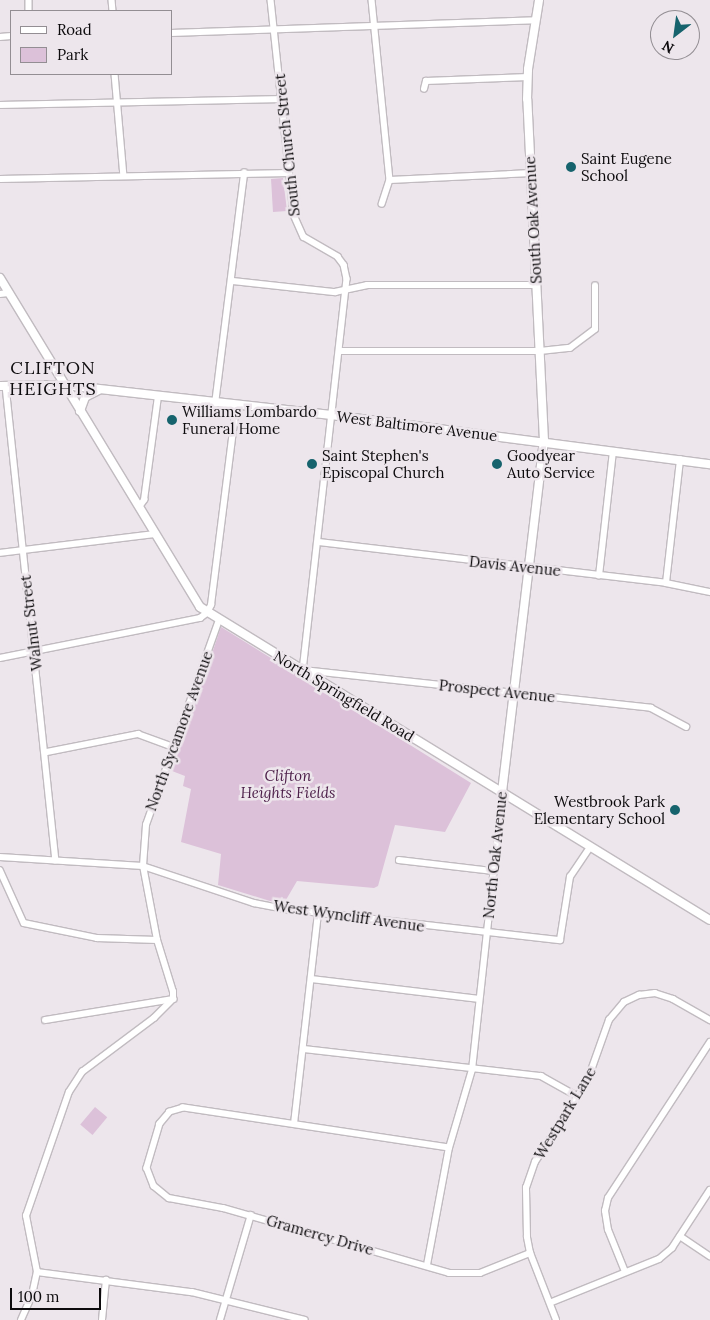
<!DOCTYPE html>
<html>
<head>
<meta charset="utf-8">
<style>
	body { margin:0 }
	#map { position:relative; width:710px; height:1320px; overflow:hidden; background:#ede6ec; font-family:Lora,serif }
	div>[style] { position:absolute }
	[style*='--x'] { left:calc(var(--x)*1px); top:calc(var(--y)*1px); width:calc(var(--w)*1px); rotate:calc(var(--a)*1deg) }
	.green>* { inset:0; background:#dcc1d9; transform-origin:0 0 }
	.roads { filter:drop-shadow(1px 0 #c1bbc0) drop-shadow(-1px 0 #c1bbc0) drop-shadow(0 1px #c1bbc0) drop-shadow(0 -1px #c1bbc0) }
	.minor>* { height:5.5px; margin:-2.75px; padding:0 2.75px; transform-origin:2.75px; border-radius:2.75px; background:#fff }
	.major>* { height:8px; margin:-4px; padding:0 4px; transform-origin:4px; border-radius:4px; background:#fff }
	.dots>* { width:14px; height:14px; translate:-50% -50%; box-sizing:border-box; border:2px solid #ede6ec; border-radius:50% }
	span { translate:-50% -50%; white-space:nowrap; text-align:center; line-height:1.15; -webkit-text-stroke:5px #ede6ec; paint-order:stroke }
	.street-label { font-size:15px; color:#0d0b0d }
	.poi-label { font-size:15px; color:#0d0b0d }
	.left { translate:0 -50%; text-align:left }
	.right { translate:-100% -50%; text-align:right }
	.park-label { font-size:15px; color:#4b1d48; font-style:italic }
	.quarter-label { font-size:18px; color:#0d0b0d; letter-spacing:1px }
	.legend { position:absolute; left:10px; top:10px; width:162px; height:65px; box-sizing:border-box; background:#ede6ec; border:1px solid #938e93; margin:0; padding:6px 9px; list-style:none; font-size:15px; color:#0d0b0d }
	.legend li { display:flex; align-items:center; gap:10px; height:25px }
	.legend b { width:25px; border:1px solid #938e93 }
	.north { position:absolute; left:650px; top:10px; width:50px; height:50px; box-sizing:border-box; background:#ede6ec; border:1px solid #938e93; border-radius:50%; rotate:210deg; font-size:14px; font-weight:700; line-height:20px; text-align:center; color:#0d0b0d }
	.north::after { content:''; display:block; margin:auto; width:18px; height:22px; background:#16636d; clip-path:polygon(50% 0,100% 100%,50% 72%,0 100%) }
	.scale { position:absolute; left:10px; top:1288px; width:91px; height:22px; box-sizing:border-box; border:2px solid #0d0b0d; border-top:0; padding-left:6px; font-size:15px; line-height:18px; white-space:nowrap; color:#0d0b0d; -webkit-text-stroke:4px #ede6ec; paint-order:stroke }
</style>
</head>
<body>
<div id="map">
	<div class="green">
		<div style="clip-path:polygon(283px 178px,287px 211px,273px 212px,271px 179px)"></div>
		<div style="clip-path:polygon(221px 627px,471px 783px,445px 832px,395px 825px,378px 886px,374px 888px,297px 881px,283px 905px,218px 885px,221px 854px,181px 842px,191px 789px,183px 786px,185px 776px,172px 771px)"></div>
		<div style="left:95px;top:1107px;width:16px;height:23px;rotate:40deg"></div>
	</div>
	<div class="roads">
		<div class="minor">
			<div style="--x:29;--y:0;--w:11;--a:90"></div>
			<div style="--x:112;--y:0;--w:11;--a:85"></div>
			<div style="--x:271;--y:0;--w:216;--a:83.9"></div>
			<div style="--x:294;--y:215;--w:24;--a:66"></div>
			<div style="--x:304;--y:237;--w:39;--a:30"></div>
			<div style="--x:338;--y:257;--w:10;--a:53"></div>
			<div style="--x:344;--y:265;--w:14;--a:78"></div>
			<div style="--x:347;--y:279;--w:393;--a:96.4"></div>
			<div style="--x:303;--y:670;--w:350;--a:6.2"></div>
			<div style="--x:651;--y:708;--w:40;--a:28"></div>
			<div style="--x:372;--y:0;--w:181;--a:84.3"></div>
			<div style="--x:390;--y:180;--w:25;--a:108"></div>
			<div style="--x:171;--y:33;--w:365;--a:-2"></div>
			<div style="--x:0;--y:37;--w:11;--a:-5"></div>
			<div style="--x:115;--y:74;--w:102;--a:85"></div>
			<div style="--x:424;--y:89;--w:8;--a:-76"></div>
			<div style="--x:426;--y:81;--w:102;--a:-2.2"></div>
			<div style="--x:0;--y:105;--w:281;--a:-1.2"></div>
			<div style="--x:0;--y:179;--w:289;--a:-1.2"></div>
			<div style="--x:390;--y:180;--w:141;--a:-2.8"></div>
			<div style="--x:233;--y:281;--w:103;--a:6.2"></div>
			<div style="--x:335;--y:292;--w:33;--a:-12"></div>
			<div style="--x:367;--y:285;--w:170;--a:0"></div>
			<div style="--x:0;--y:294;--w:8;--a:-7"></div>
			<div style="--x:341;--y:351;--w:199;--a:0"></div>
			<div style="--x:540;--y:351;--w:30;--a:-6"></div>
			<div style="--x:570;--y:348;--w:31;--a:-37"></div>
			<div style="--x:595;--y:329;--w:43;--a:-90"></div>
			<div style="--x:6;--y:386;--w:477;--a:84"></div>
			<div style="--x:215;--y:404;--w:233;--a:-82.8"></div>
			<div style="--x:139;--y:507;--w:9;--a:-54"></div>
			<div style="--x:144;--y:500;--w:105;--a:-82.3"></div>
			<div style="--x:319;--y:542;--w:349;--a:6.7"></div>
			<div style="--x:666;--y:583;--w:45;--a:11.6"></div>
			<div style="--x:0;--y:553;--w:155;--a:-7"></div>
			<div style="--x:599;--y:576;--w:125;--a:-83.6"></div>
			<div style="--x:666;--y:583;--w:124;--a:-83.5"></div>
			<div style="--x:0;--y:658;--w:204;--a:-11.3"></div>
			<div style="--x:200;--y:618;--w:9;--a:-36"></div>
			<div style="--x:207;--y:613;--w:9;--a:-63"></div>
			<div style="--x:211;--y:605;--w:201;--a:-82.8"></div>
			<div style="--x:47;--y:752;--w:93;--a:-11.2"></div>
			<div style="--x:138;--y:734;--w:37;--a:20"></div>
			<div style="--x:0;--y:857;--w:143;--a:3.6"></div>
			<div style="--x:143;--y:866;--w:117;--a:18.4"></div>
			<div style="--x:254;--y:903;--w:33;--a:11"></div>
			<div style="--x:286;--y:909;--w:276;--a:6.5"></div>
			<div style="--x:560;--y:940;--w:64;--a:-81"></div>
			<div style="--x:570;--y:877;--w:36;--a:-56"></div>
			<div style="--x:399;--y:860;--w:95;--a:6.7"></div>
			<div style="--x:0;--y:870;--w:58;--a:65.6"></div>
			<div style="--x:24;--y:923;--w:75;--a:11.6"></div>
			<div style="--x:97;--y:938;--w:60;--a:1.9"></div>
			<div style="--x:312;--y:979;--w:168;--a:6.8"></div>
			<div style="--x:45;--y:1020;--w:130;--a:-9.3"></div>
			<div style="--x:304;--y:1049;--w:239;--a:6.5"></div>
			<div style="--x:541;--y:1076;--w:41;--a:29.1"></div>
			<div style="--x:294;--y:1124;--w:212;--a:-83.5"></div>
			<div style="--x:449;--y:1148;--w:269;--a:-171.4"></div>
			<div style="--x:183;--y:1108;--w:14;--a:163"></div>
			<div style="--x:170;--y:1112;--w:16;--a:130"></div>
			<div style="--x:160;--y:1124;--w:46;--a:106.5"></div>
			<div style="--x:147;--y:1168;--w:19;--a:69"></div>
			<div style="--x:154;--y:1186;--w:19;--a:39"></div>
			<div style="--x:169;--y:1198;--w:55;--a:10.5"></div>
			<div style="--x:223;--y:1208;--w:235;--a:16"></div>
			<div style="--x:449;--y:1273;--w:31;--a:0"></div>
			<div style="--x:480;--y:1273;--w:54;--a:-21.8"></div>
			<div style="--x:680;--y:1236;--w:36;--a:34"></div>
			<div style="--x:427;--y:1265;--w:119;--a:-79.4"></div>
			<div style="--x:449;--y:1148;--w:81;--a:-73.6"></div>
			<div style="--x:472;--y:1070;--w:280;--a:-83.8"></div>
			<div style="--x:37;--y:1272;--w:156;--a:7.4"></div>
			<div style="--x:192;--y:1292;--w:116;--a:13.9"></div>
			<div style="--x:625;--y:1272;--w:45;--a:-112"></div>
			<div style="--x:608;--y:1230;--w:19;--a:-99"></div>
			<div style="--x:605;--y:1211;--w:13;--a:-77"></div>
			<div style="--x:608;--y:1198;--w:186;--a:-56.8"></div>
			<div style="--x:552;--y:1302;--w:115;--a:-21.9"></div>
			<div style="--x:659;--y:1259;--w:17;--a:-40"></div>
			<div style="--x:672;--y:1248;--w:69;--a:-56.8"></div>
			<div style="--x:21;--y:1320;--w:27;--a:-66"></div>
			<div style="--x:32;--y:1295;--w:24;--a:-78"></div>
			<div style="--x:37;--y:1272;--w:57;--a:-101.1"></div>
			<div style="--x:26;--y:1216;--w:131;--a:-70.9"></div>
			<div style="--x:69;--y:1092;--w:24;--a:-57"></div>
			<div style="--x:82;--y:1072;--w:90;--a:-36.9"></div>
			<div style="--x:154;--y:1018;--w:27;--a:-45"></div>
			<div style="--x:173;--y:999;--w:7;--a:-90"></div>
			<div style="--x:173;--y:992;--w:54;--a:-107.1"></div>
			<div style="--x:157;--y:940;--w:75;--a:-100.7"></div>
			<div style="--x:143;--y:866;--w:41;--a:-85.8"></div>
			<div style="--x:146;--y:825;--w:218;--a:-70.4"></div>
			<div style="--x:102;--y:1320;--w:40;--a:-84.3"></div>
			<div style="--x:220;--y:1320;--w:109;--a:-73.6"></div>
			<div style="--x:556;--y:1320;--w:72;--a:-111.2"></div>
			<div style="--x:530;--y:1253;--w:16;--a:-101"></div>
			<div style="--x:527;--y:1237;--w:49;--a:-91.2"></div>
			<div style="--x:526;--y:1188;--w:28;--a:-71"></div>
			<div style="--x:535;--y:1162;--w:95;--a:-57"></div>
			<div style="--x:587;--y:1082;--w:66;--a:-70.5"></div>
			<div style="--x:609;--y:1020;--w:23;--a:-50"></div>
			<div style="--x:624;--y:1002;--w:17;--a:-25"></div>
			<div style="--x:639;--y:995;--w:16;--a:-7"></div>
			<div style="--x:655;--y:993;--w:19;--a:18"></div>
			<div style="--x:673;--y:999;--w:43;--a:29.6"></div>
		</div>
		<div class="major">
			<div style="--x:0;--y:278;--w:385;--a:58.7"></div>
			<div style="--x:200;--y:607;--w:598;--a:31.54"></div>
			<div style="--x:0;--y:386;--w:64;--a:-0.9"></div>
			<div style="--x:64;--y:385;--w:269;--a:6.4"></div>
			<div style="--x:331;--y:415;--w:382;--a:7.4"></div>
			<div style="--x:80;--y:411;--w:15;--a:-70"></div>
			<div style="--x:85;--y:397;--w:16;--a:-27"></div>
			<div style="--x:502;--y:792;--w:354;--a:-83.2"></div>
			<div style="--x:544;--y:441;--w:342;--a:-92.8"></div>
			<div style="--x:527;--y:99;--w:30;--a:-88"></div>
			<div style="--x:528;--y:69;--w:70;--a:-80.9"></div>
		</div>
	</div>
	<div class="dots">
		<div style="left:571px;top:167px;background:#16636d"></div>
		<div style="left:172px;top:420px;background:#16636d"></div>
		<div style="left:312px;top:464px;background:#16636d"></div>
		<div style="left:497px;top:464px;background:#16636d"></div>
		<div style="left:675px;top:810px;background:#16636d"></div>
	</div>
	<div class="street-label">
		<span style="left:287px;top:145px;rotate:-96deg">South Church Street</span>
		<span style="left:533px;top:220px;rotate:-93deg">South Oak Avenue</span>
		<span style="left:417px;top:426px;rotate:7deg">West Baltimore Avenue</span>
		<span style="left:515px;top:566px;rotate:6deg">Davis Avenue</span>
		<span style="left:31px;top:623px;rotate:-97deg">Walnut Street</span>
		<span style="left:497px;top:691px;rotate:6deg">Prospect Avenue</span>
		<span style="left:344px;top:696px;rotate:31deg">North Springfield Road</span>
		<span style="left:179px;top:731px;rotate:-70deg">North Sycamore Avenue</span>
		<span style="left:495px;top:855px;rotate:-84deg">North Oak Avenue</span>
		<span style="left:349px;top:916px;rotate:8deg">West Wyncliff Avenue</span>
		<span style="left:565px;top:1113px;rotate:-59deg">Westpark Lane</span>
		<span style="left:320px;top:1235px;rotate:16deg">Gramercy Drive</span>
	</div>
	<div class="poi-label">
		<span class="left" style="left:581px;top:167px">Saint Eugene<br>School</span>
		<span class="left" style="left:182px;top:420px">Williams Lombardo<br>Funeral Home</span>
		<span class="left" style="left:322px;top:464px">Saint Stephen's<br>Episcopal Church</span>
		<span class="left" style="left:507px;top:464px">Goodyear<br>Auto Service</span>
		<span class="right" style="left:665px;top:810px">Westbrook Park<br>Elementary School</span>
	</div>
	<div class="park-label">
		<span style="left:288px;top:784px">Clifton<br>Heights Fields</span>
	</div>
	<div class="quarter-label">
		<span style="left:53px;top:379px">CLIFTON<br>HEIGHTS</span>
	</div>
	<ul class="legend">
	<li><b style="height:6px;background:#fff"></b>Road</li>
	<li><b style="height:14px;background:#dcc1d9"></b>Park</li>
	</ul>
	<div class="north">N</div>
	<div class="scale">100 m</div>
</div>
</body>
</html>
